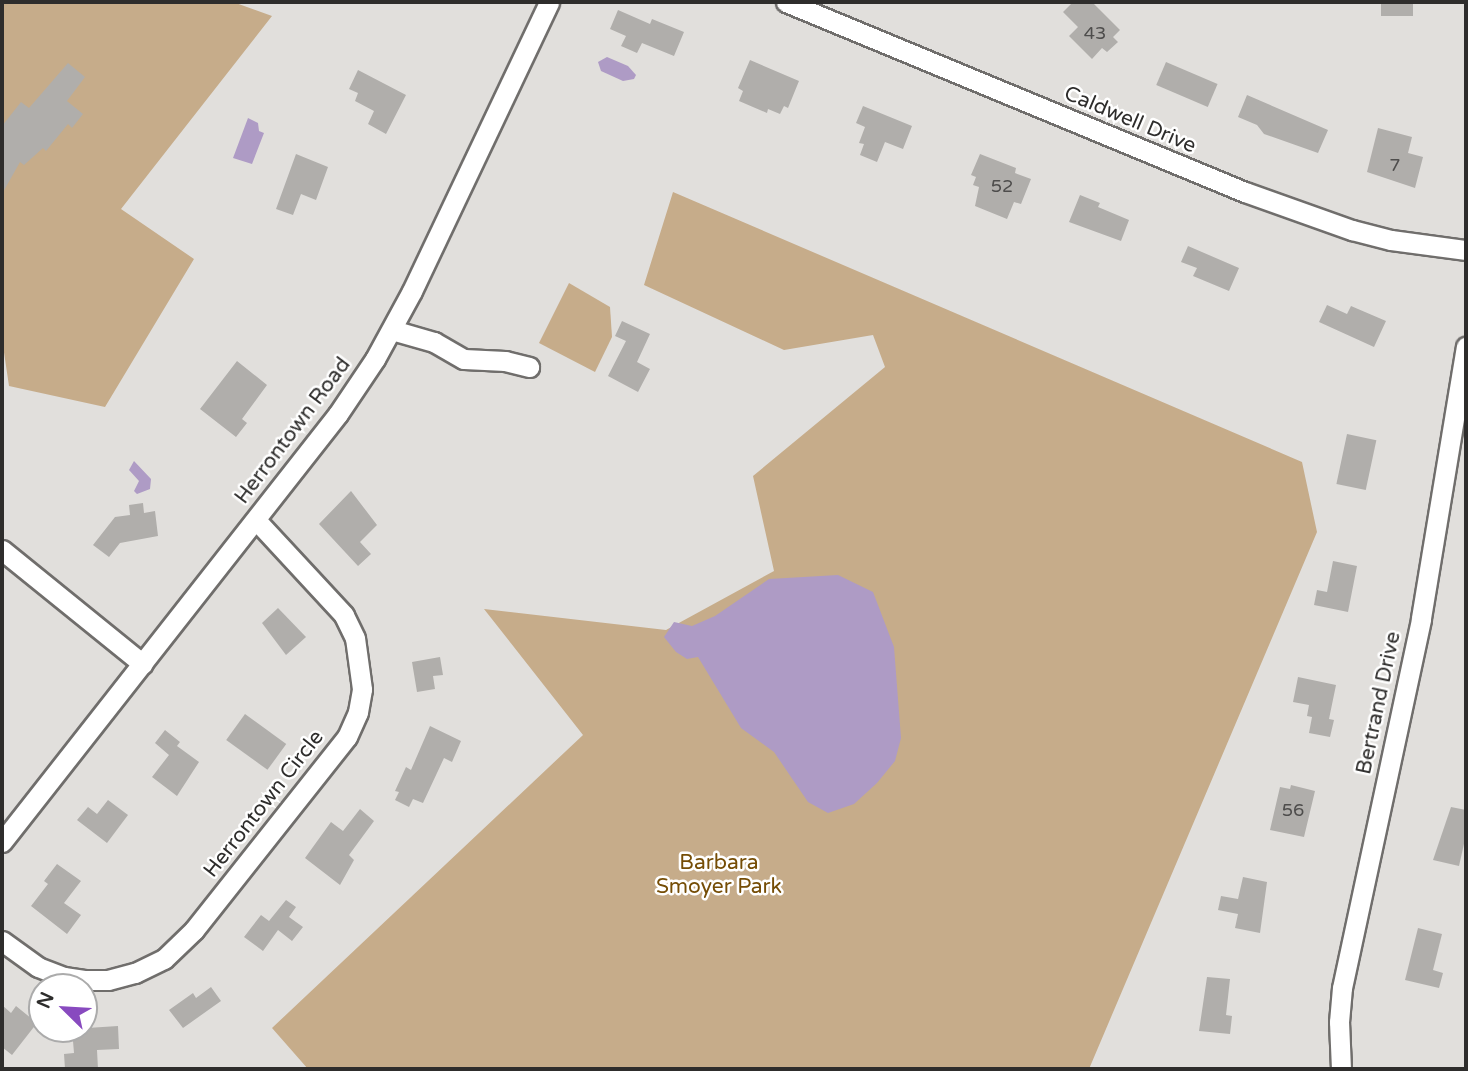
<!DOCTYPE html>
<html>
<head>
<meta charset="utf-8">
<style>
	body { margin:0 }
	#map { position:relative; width:1468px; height:1071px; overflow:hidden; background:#e1dfdc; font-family:"Varela Round",sans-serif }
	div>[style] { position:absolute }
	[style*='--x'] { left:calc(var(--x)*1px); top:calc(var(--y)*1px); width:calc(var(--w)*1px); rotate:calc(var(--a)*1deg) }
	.green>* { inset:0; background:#c6ac8a }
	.water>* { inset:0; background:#ae9bc5 }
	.building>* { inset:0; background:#b0aeab; transform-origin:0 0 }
	.roads { filter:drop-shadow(2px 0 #706e6c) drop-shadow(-2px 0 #706e6c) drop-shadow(0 2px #706e6c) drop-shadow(0 -2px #706e6c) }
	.minor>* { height:19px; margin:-9.5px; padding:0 9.5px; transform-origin:9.5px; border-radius:9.5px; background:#fff }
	span { translate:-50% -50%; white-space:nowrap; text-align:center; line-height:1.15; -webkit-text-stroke:5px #fff; paint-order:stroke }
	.number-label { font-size:18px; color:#4e4d4c }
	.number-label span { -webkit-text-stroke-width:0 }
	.street-label { font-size:21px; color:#2e2d2c }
	.park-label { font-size:21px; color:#754d06 }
	.frame { position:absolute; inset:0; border:4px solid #2e2d2c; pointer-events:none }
	.north { position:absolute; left:28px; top:973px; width:70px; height:70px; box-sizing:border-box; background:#fff; border:2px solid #ababab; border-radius:50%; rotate:294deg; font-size:19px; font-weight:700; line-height:28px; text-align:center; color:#2e2d2c }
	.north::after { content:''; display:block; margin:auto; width:24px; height:32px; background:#884abf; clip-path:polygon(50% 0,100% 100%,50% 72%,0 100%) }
</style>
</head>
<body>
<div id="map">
	<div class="green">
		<div style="clip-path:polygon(2px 2px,233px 2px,272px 16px,121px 209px,194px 259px,105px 407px,9px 386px,2px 339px)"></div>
		<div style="clip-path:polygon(673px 192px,1302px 462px,1317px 532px,1089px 1069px,308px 1069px,272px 1028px,583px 735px,484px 609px,666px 630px,774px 571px,753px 476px,885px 367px,873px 335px,784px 350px,644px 285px)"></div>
		<div style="clip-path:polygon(569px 283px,610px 307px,612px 337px,595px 372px,539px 343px)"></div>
	</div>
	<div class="water">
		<div style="clip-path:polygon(607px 57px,628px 66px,636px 75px,634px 79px,623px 81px,601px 71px,598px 62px)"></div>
		<div style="clip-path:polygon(248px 118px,258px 123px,259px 131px,264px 133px,252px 164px,233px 158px)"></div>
		<div style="clip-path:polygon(134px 461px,151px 479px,150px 489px,137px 494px,134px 491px,139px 481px,129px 470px)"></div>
		<div style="clip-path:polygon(838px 575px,873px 592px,894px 647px,901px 738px,895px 761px,877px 783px,854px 804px,828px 813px,808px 802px,774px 752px,741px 728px,698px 657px,687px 659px,676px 652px,664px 637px,674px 622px,692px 626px,715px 616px,769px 579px)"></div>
	</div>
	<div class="building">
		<div style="clip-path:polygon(1073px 2px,1092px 2px,1120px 30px,1113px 37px,1118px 42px,1107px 52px,1102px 48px,1092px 59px,1069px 36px,1078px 27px,1063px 12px)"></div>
		<div style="left:1381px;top:2px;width:32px;height:14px"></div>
		<div style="clip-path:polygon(618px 10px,650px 24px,652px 19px,684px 32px,674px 56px,642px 43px,637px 53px,621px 46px,626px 36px,610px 29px)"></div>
		<div style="clip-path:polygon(750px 60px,799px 81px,788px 108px,784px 106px,780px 114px,768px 109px,767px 113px,739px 101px,743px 91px,738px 88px)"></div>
		<div style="left:1166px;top:62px;width:56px;height:25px;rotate:23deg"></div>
		<div style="clip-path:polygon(68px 63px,85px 77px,67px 101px,83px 114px,72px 128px,68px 124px,46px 151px,43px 148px,24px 165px,20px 162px,2px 194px,2px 126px,21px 102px,29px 108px)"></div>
		<div style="clip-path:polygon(358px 70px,406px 95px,386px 134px,368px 124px,374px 111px,355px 101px,358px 93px,349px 89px)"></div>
		<div style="clip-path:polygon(1247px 95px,1328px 130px,1318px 153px,1264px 134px,1257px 125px,1238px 117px)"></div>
		<div style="clip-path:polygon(863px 106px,912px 126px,903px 149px,885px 142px,877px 162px,860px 155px,864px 144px,859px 143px,865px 127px,856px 123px)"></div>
		<div style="clip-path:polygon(1378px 128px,1412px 137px,1408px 153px,1423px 157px,1415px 188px,1367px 172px)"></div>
		<div style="clip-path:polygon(296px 154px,328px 167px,316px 200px,301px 194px,293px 215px,276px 209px)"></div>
		<div style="clip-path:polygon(980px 154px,1016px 168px,1015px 173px,1031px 179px,1021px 204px,1014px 202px,1007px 219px,975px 206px,979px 187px,973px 185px,976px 177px,971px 175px)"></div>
		<div style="clip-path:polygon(1080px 195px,1100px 203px,1098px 207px,1129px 220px,1121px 241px,1069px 222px)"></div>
		<div style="clip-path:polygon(1188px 246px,1239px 268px,1229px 291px,1193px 276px,1197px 268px,1181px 262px)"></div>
		<div style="clip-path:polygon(1327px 305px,1347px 314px,1351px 306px,1386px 321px,1374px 347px,1319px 322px)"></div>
		<div style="clip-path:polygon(622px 321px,650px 334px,637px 362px,650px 369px,638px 392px,608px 376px,626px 341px,615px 336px)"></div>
		<div style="clip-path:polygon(237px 361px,267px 385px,242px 419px,247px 423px,236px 437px,200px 409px)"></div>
		<div style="left:1347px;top:434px;width:30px;height:51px;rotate:12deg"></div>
		<div style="clip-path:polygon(351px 491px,377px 525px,360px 542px,371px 554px,358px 566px,319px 524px)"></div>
		<div style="clip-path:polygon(143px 503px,144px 513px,155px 511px,158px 536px,120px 543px,109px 557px,93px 545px,115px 517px,130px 515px,129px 505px)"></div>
		<div style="clip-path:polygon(1333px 561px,1357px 566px,1348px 612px,1314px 605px,1317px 590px,1327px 592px)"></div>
		<div style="clip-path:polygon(278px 608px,306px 637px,286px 655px,262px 623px)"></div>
		<div style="clip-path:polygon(440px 657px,443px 675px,433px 676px,435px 689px,417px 692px,412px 662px)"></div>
		<div style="clip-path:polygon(1298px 677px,1336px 685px,1329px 719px,1334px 720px,1330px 737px,1309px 733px,1312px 717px,1307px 716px,1309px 705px,1293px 702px)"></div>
		<div style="left:245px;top:714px;width:51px;height:32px;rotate:36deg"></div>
		<div style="clip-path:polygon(430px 726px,461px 741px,452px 762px,444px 758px,423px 803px,413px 799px,409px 807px,395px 800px,399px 792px,395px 791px,406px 767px,411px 770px)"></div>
		<div style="clip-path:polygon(165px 730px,180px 742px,177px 746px,199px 762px,177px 796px,152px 777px,169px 755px,155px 743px)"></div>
		<div style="clip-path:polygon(1291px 785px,1315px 791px,1304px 837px,1270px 830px,1280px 787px,1290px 789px)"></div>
		<div style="clip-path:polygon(108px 800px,128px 815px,107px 843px,77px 820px,88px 807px,97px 814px)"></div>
		<div style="clip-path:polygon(1451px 807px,1466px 810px,1466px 835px,1459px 866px,1433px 860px)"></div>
		<div style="clip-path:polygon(360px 809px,374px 821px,349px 855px,354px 860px,340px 885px,305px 858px,331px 822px,343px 831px)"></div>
		<div style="clip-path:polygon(57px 864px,81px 881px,64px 903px,81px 915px,67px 934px,31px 906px,48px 884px,44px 881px)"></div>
		<div style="clip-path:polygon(1243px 877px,1267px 882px,1260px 933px,1235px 928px,1238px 914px,1218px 910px,1221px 896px,1238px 899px)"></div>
		<div style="clip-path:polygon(286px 900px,296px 907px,289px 917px,303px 927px,292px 941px,278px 930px,263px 951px,244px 937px,261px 915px,269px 921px)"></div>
		<div style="clip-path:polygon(1418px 928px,1442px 934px,1433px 970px,1443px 973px,1439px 988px,1405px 980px)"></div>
		<div style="clip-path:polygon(1207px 977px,1230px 979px,1226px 1015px,1232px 1016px,1230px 1034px,1199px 1031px)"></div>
		<div style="clip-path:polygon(211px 987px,221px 1001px,183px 1028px,169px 1010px,193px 993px,196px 998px)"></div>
		<div style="clip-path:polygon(2px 1005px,11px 1013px,16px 1006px,37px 1023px,12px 1055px,2px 1047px)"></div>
		<div style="clip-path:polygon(118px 1026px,119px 1049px,97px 1050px,98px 1069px,65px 1069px,64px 1054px,74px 1053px,72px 1029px)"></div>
	</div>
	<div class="roads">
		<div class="minor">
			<div style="--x:786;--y:2;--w:497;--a:22.5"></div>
			<div style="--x:1245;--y:192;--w:114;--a:19.6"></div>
			<div style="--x:1352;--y:230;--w:40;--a:14.4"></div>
			<div style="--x:1391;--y:240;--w:76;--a:7.6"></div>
			<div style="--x:392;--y:330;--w:44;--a:15.9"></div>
			<div style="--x:434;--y:342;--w:34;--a:30"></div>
			<div style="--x:464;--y:359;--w:41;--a:2.8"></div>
			<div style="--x:505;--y:361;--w:25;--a:14"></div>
			<div style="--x:2;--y:550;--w:181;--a:39"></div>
			<div style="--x:2;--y:842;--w:544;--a:-51.87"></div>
			<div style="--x:338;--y:414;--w:66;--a:-56.1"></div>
			<div style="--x:375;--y:359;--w:77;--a:-61.4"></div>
			<div style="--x:412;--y:291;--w:320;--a:-64.6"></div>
			<div style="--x:2;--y:941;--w:44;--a:35.8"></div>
			<div style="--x:38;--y:967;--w:28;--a:21"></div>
			<div style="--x:64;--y:977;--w:22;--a:8"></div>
			<div style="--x:86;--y:980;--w:22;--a:0"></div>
			<div style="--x:108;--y:980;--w:28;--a:-15"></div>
			<div style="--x:135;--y:973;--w:32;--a:-26"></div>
			<div style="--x:164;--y:959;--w:42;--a:-44"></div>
			<div style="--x:194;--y:930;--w:246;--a:-51.6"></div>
			<div style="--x:347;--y:737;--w:27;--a:-66"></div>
			<div style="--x:358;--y:712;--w:23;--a:-80"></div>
			<div style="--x:362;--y:689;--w:51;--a:-97.8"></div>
			<div style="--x:355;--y:638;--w:25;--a:-116"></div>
			<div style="--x:344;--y:615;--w:129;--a:-132.8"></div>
			<div style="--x:1341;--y:1069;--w:47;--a:-92.4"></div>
			<div style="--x:1339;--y:1022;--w:34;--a:-85"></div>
			<div style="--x:1342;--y:988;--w:378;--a:-77.9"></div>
			<div style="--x:1421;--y:618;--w:275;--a:-80.6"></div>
		</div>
	</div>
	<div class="number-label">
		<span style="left:1095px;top:33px">43</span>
		<span style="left:1395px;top:165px">7</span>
		<span style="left:1002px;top:186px">52</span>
		<span style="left:1293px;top:810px">56</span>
	</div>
	<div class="street-label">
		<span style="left:1130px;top:120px;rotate:23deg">Caldwell Drive</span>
		<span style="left:293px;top:431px;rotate:-53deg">Herrontown Road</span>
		<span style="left:1379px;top:703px;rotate:-78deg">Bertrand Drive</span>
		<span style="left:264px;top:804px;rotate:-52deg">Herrontown Circle</span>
	</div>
	<div class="park-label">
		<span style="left:719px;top:875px">Barbara<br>Smoyer Park</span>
	</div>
	<div class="frame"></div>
	<div class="north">N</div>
</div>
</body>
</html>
